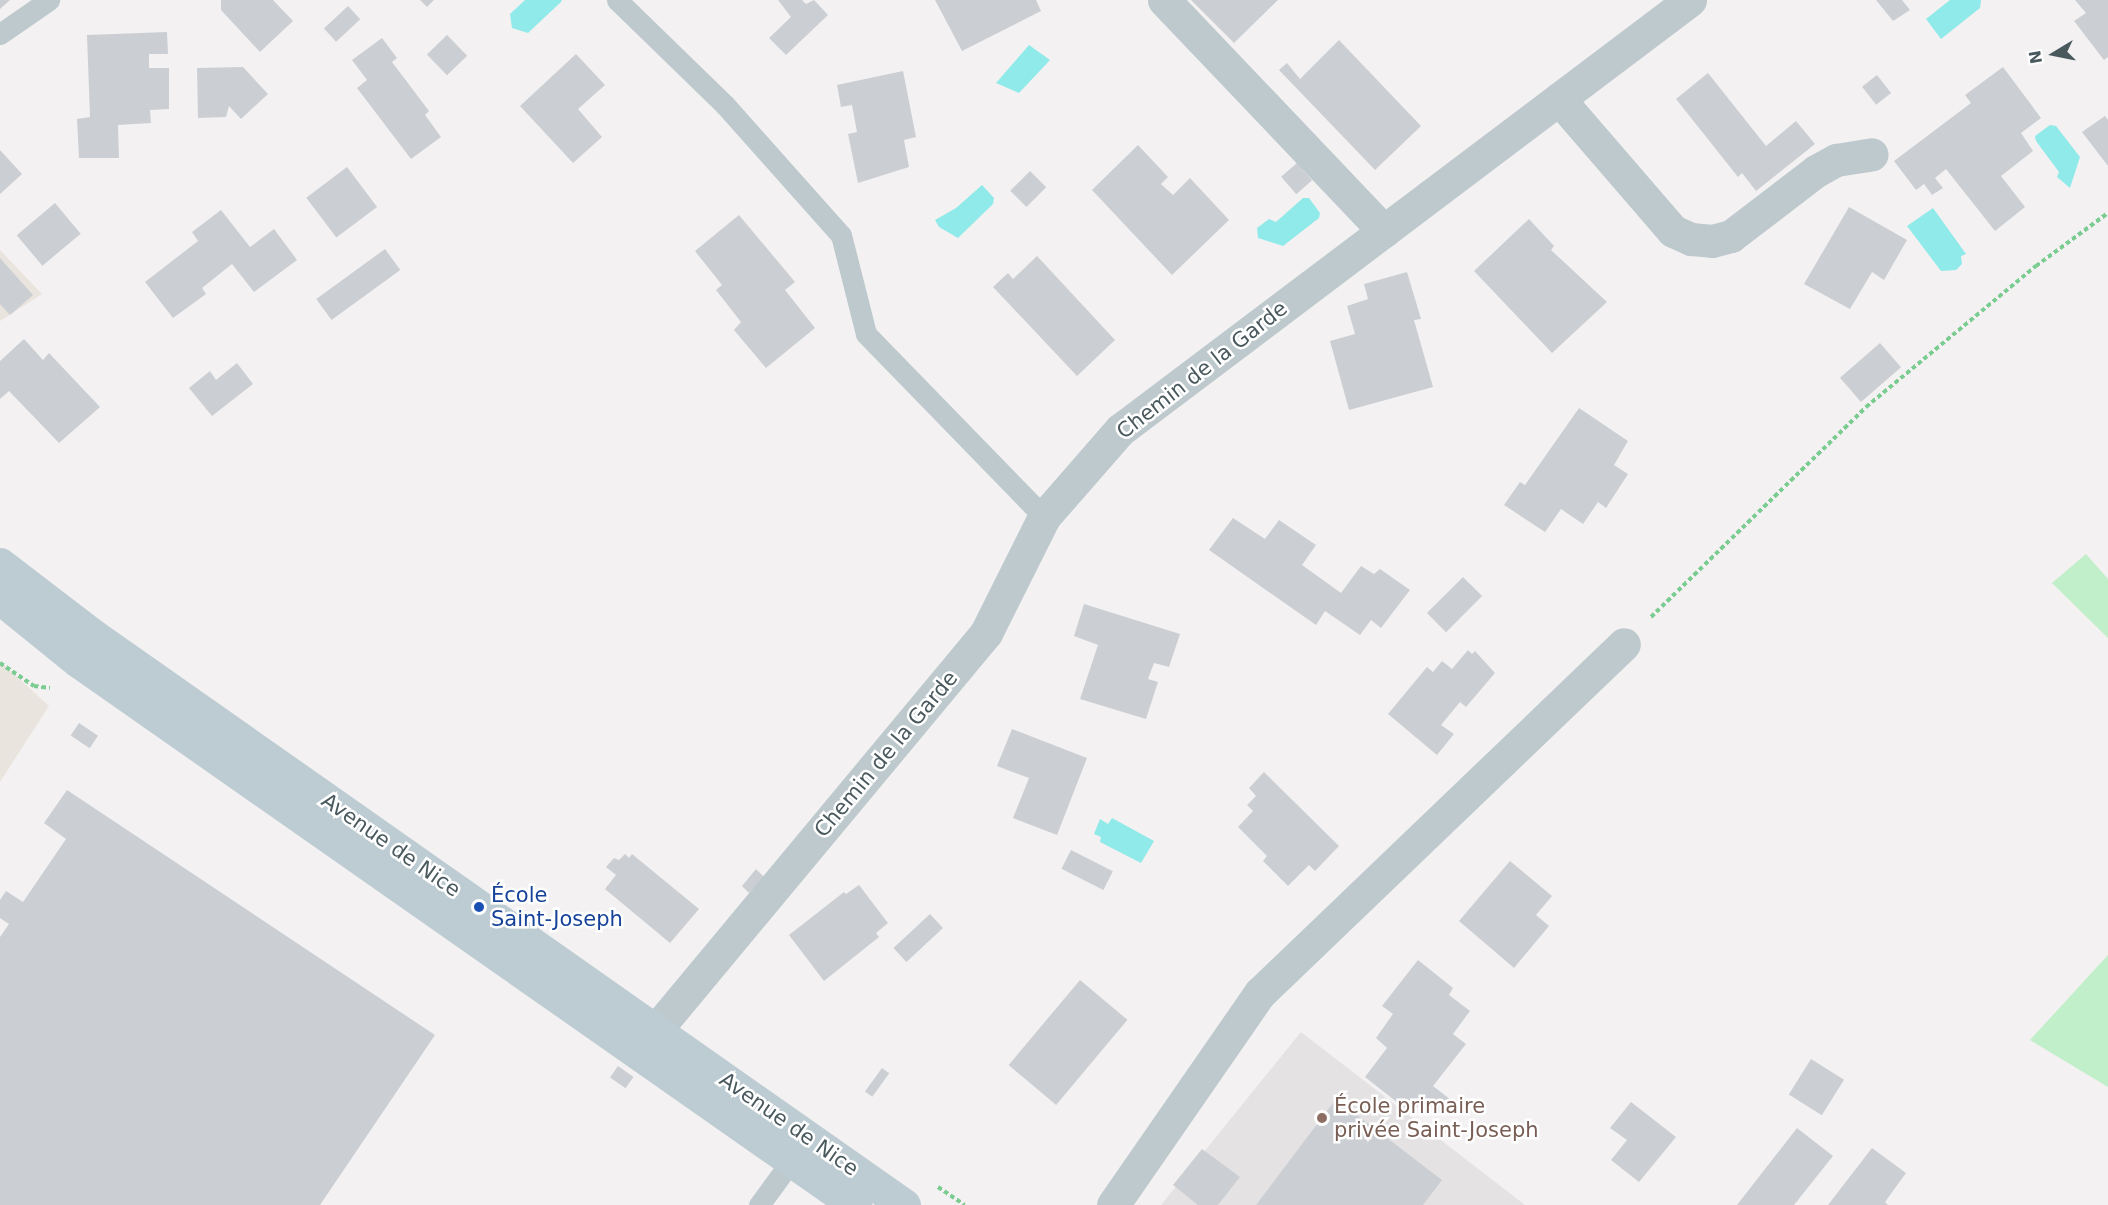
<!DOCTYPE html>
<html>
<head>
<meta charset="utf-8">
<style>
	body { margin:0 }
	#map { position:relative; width:2108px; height:1205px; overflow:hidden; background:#f3f1f1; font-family:"DejaVu Sans",sans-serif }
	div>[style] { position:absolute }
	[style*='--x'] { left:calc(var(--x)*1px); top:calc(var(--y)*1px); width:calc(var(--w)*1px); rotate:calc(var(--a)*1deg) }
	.commercial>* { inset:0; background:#eae4de }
	.education>* { inset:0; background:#e4e2e3 }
	.green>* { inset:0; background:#c1efc9 }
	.water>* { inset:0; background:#90eae9 }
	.building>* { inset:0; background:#cbcfd3; transform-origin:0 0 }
	.path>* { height:4px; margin-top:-2px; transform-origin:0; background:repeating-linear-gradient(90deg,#7acc91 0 4.5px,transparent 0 7.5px) }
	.lane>* { height:21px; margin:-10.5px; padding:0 10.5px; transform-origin:10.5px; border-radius:10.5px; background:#bdc9cd }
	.street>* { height:33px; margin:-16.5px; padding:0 16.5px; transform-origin:16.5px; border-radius:16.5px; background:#bdc9cd }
	.secondary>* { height:33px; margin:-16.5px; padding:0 16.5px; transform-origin:16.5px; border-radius:16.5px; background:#bdccd2 }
	.dots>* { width:16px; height:16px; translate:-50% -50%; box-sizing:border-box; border:3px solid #fff; border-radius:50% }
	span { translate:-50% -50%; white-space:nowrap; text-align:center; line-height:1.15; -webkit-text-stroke:5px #fff; paint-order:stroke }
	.street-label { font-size:21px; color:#49595e }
	.transit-label { font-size:21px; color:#164399 }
	.left { translate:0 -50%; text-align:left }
	.education-label { font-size:21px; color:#785e54 }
	.north { position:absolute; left:2024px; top:24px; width:60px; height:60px; -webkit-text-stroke:4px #fff; paint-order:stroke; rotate:260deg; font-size:16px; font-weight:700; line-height:24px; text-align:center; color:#49595e }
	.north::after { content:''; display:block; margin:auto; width:21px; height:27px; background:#49595e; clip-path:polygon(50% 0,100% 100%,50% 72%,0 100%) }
</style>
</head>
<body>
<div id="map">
	<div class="commercial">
		<div style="clip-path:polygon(0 250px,42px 294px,0 321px)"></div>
		<div style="clip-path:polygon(0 661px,49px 706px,0 782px)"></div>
	</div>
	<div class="education">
		<div style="clip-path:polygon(1301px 1032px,1525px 1205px,1161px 1205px)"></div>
	</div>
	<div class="green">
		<div style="clip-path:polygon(2086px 554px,2108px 579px,2108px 638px,2052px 583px)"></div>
		<div style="clip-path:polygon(2108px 955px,2108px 1087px,2030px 1040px)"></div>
	</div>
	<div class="water">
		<div style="clip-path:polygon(525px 0,561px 0,562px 1px,528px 33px,512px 28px,510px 14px)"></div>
		<div style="clip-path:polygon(1950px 0,1981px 0,1980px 8px,1941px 39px,1926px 19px)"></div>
		<div style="clip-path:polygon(1029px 45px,1050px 60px,1019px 93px,996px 83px)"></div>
		<div style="clip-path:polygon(2050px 125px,2056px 126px,2080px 157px,2070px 188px,2057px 177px,2059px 172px,2036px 141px,2035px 136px)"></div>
		<div style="clip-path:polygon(982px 185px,994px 198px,993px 204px,958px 238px,939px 227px,935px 220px,956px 208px)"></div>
		<div style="clip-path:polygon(1303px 198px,1309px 198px,1320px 213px,1319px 218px,1283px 246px,1258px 238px,1257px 228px,1269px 219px,1276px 222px)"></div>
		<div style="clip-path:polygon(1933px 208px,1966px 254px,1961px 256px,1962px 264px,1956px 270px,1941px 271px,1907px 226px)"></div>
		<div style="clip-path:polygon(1112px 818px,1154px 841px,1141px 863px,1100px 842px,1101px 837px,1094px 834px,1100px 819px,1108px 824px)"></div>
	</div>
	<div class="building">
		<div style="clip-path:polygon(0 0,10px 0,0 9px)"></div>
		<div style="clip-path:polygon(221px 0,273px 0,293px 21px,260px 52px,221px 10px)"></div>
		<div style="clip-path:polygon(420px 0,434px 0,427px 7px)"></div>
		<div style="clip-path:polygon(778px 0,802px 0,806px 4px,814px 0,828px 15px,786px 55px,769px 38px,791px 17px)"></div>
		<div style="clip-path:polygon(935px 0,1036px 0,1041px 11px,962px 51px)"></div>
		<div style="clip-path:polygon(1191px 0,1278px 0,1234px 43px)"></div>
		<div style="clip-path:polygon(1876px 0,1902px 0,1910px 10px,1893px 21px)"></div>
		<div style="clip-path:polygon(2075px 0,2108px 0,2108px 57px,2104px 60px,2074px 21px,2086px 13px)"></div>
		<div style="left:348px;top:6px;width:18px;height:33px;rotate:47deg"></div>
		<div style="clip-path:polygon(167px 32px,168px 54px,149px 54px,149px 68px,169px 68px,169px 109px,150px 110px,151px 123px,118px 125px,119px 158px,79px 158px,77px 119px,90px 117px,87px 35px)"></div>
		<div style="left:447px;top:35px;width:29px;height:28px;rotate:46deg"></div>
		<div style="clip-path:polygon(382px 38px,397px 58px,392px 62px,429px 111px,425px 115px,441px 137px,411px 159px,357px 88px,367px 80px,352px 60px)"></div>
		<div style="clip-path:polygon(1339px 40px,1421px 126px,1375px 170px,1279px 70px,1287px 63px,1300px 79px)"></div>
		<div style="clip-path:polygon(576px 54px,605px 85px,578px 109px,602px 137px,573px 163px,520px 106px)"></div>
		<div style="clip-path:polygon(243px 67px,268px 94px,241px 119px,229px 106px,226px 117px,198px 118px,197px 68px)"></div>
		<div style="clip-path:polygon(2003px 67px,2041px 118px,2021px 133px,2033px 151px,2001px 176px,2025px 207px,1995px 231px,1946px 169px,1935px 178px,1943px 188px,1932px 195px,1924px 184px,1916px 190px,1894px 161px,1971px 103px,1965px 95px)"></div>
		<div style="clip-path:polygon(903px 71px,916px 137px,904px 140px,909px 167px,858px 183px,848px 134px,857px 132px,852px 105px,841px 107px,837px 85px)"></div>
		<div style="clip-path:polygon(1708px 73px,1766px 146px,1796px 121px,1815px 144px,1756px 191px,1742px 173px,1738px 177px,1676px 99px)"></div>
		<div style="left:1877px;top:75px;width:23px;height:19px;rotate:52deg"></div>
		<div style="clip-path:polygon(2105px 116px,2108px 120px,2108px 166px,2082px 132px)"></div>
		<div style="clip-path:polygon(1138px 145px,1168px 177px,1161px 184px,1173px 195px,1190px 178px,1229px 220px,1172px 275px,1092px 190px)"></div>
		<div style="clip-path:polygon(0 150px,22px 174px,0 194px)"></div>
		<div style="left:1297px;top:163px;width:23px;height:21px;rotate:49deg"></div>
		<div style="left:347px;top:167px;width:50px;height:51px;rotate:53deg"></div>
		<div style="left:1030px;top:171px;width:23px;height:28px;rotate:45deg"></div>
		<div style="left:55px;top:203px;width:40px;height:50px;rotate:50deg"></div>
		<div style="clip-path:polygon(1849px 207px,1907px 240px,1884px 280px,1872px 272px,1850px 309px,1804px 284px)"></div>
		<div style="clip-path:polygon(221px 210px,250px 247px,274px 229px,297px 260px,254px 292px,232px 264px,202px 288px,206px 294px,173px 318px,145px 282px,198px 241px,192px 232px)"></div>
		<div style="clip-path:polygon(739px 215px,795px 282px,785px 290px,815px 328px,766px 368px,734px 330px,741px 322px,716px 290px,722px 285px,695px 251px)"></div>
		<div style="clip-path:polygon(1529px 219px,1554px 246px,1551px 250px,1607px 302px,1552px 353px,1474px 271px)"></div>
		<div style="left:385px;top:249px;width:26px;height:85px;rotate:54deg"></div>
		<div style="clip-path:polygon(1037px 256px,1115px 340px,1077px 376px,993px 287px,1008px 273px,1013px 279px)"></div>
		<div style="clip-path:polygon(0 258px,33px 295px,10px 315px,0 304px)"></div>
		<div style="clip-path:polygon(1407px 272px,1421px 319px,1414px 320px,1433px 387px,1349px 410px,1330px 341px,1355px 334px,1347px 306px,1368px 299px,1364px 284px)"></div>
		<div style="clip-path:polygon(24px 339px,43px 360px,49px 353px,100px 407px,59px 443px,9px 391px,0 399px,0 361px)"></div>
		<div style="left:1880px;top:343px;width:32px;height:53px;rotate:49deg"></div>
		<div style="clip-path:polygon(237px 363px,253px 384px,212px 416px,189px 388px,210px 371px,216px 380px)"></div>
		<div style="clip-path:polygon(1579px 408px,1628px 441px,1614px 465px,1628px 474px,1606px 508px,1598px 502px,1583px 524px,1561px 509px,1545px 532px,1504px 505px,1520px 482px,1525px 485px)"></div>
		<div style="clip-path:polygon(1233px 518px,1265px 539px,1279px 520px,1316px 545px,1302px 565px,1341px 593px,1361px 566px,1374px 574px,1380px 569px,1410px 590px,1381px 628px,1371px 620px,1360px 635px,1325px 611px,1316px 625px,1209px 550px)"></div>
		<div style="left:1463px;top:577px;width:27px;height:51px;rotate:45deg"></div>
		<div style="clip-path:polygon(1084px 604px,1180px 634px,1169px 667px,1154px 663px,1148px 679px,1158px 682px,1146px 719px,1080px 699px,1098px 645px,1074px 636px)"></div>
		<div style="clip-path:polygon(1468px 650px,1472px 654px,1475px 651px,1495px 673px,1466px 707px,1460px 702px,1441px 725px,1454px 734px,1437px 755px,1388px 714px,1427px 667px,1433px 672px,1442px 661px,1452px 669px)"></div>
		<div style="left:79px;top:723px;width:23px;height:15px;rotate:34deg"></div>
		<div style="clip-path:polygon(1012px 729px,1087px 758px,1057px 835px,1013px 818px,1029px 778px,997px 766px)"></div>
		<div style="clip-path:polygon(1264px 772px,1339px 846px,1315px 871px,1309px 865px,1288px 886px,1263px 861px,1267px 856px,1238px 827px,1253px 811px,1247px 805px,1256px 796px,1249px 788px)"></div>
		<div style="clip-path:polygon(67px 790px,435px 1035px,320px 1205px,0 1205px,0 937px,9px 924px,0 918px,0 900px,6px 891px,23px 902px,66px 839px,44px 823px)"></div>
		<div style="left:1071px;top:850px;width:47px;height:21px;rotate:27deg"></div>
		<div style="clip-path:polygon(625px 854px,629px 858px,632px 854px,699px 909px,670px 943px,605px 889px,616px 875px,606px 867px,614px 858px,619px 860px)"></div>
		<div style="clip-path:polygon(1510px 861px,1552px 896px,1536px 915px,1549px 926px,1514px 968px,1459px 921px)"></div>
		<div style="clip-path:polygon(756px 869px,764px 877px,749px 893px,742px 886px)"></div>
		<div style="clip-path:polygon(859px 885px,888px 923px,876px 933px,879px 937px,824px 981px,789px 935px,844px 892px,846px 894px)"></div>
		<div style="left:930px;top:914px;width:19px;height:50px;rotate:47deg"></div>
		<div style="clip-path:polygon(1418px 960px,1453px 988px,1449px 995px,1470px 1011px,1453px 1034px,1466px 1044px,1433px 1086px,1451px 1100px,1441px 1114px,1423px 1100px,1412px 1114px,1365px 1077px,1387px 1048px,1376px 1038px,1393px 1014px,1382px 1006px)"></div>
		<div style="left:1080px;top:980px;width:62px;height:111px;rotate:40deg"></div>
		<div style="left:1811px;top:1059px;width:39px;height:42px;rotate:32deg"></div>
		<div style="left:618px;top:1066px;width:19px;height:14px;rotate:35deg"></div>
		<div style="left:882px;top:1068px;width:9px;height:29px;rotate:36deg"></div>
		<div style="clip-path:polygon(1336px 1099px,1442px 1180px,1423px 1205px,1256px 1205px)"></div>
		<div style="clip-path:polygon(1631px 1102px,1676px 1137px,1639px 1182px,1611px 1160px,1627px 1140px,1610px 1128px)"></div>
		<div style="clip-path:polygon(1797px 1128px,1833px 1156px,1794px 1205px,1737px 1205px)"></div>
		<div style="clip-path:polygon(1872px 1148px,1906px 1173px,1885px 1202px,1888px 1205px,1828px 1205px)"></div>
		<div style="clip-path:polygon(1202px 1149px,1240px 1177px,1218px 1205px,1198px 1205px,1173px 1185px)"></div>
	</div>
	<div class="path">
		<div style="--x:1651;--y:617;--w:301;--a:-44.3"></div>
		<div style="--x:1866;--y:407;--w:221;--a:-39.7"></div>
		<div style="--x:2036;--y:266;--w:89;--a:-36.4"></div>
		<div style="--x:0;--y:663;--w:41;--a:34.1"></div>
		<div style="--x:34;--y:686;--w:16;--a:7"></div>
		<div style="--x:938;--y:1187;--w:32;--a:34"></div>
	</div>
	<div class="lane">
		<div style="--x:617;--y:0;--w:151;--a:44.2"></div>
		<div style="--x:725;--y:105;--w:174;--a:48.3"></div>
		<div style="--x:841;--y:235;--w:102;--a:75.8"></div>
		<div style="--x:866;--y:334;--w:255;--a:45.8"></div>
		<div style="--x:0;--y:34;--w:60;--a:-34.8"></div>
		<div style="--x:759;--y:1205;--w:66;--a:-53.7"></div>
	</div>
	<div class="street">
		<div style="--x:1164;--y:0;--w:319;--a:46.4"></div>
		<div style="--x:1559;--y:99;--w:174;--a:49.2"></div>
		<div style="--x:1673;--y:231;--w:20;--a:24"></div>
		<div style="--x:1691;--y:239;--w:21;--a:5"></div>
		<div style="--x:1712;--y:241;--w:20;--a:-15"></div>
		<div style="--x:1731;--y:236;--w:107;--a:-37.4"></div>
		<div style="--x:1816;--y:171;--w:23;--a:-29"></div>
		<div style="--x:1836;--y:160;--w:36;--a:-9"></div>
		<div style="--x:655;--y:1031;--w:518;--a:-50.25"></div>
		<div style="--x:986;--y:633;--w:130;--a:-63.4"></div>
		<div style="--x:1044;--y:517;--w:116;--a:-48.9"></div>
		<div style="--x:1120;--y:430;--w:714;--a:-37.03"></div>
		<div style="--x:1113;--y:1205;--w:258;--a:-55.3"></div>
		<div style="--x:1260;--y:993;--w:504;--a:-43.79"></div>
	</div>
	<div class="secondary">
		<div style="--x:0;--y:564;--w:118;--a:37.5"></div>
		<div style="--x:94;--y:636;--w:990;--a:35.09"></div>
		<div style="--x:0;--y:598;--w:100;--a:38.9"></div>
		<div style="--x:78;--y:661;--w:949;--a:35"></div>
	</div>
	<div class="dots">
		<div style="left:479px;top:907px;background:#1a4fb4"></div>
		<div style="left:1322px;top:1118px;background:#8d6e63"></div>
	</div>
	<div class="street-label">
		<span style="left:1202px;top:370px;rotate:-38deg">Chemin de la Garde</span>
		<span style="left:886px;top:754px;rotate:-50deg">Chemin de la Garde</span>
		<span style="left:391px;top:845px;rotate:35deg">Avenue de Nice</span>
		<span style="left:789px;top:1124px;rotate:35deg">Avenue de Nice</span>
	</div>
	<div class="transit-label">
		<span class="left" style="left:491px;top:907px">École<br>Saint-Joseph</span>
	</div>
	<div class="education-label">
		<span class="left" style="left:1334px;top:1118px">École primaire<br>privée Saint-Joseph</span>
	</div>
	<div class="north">N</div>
</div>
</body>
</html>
